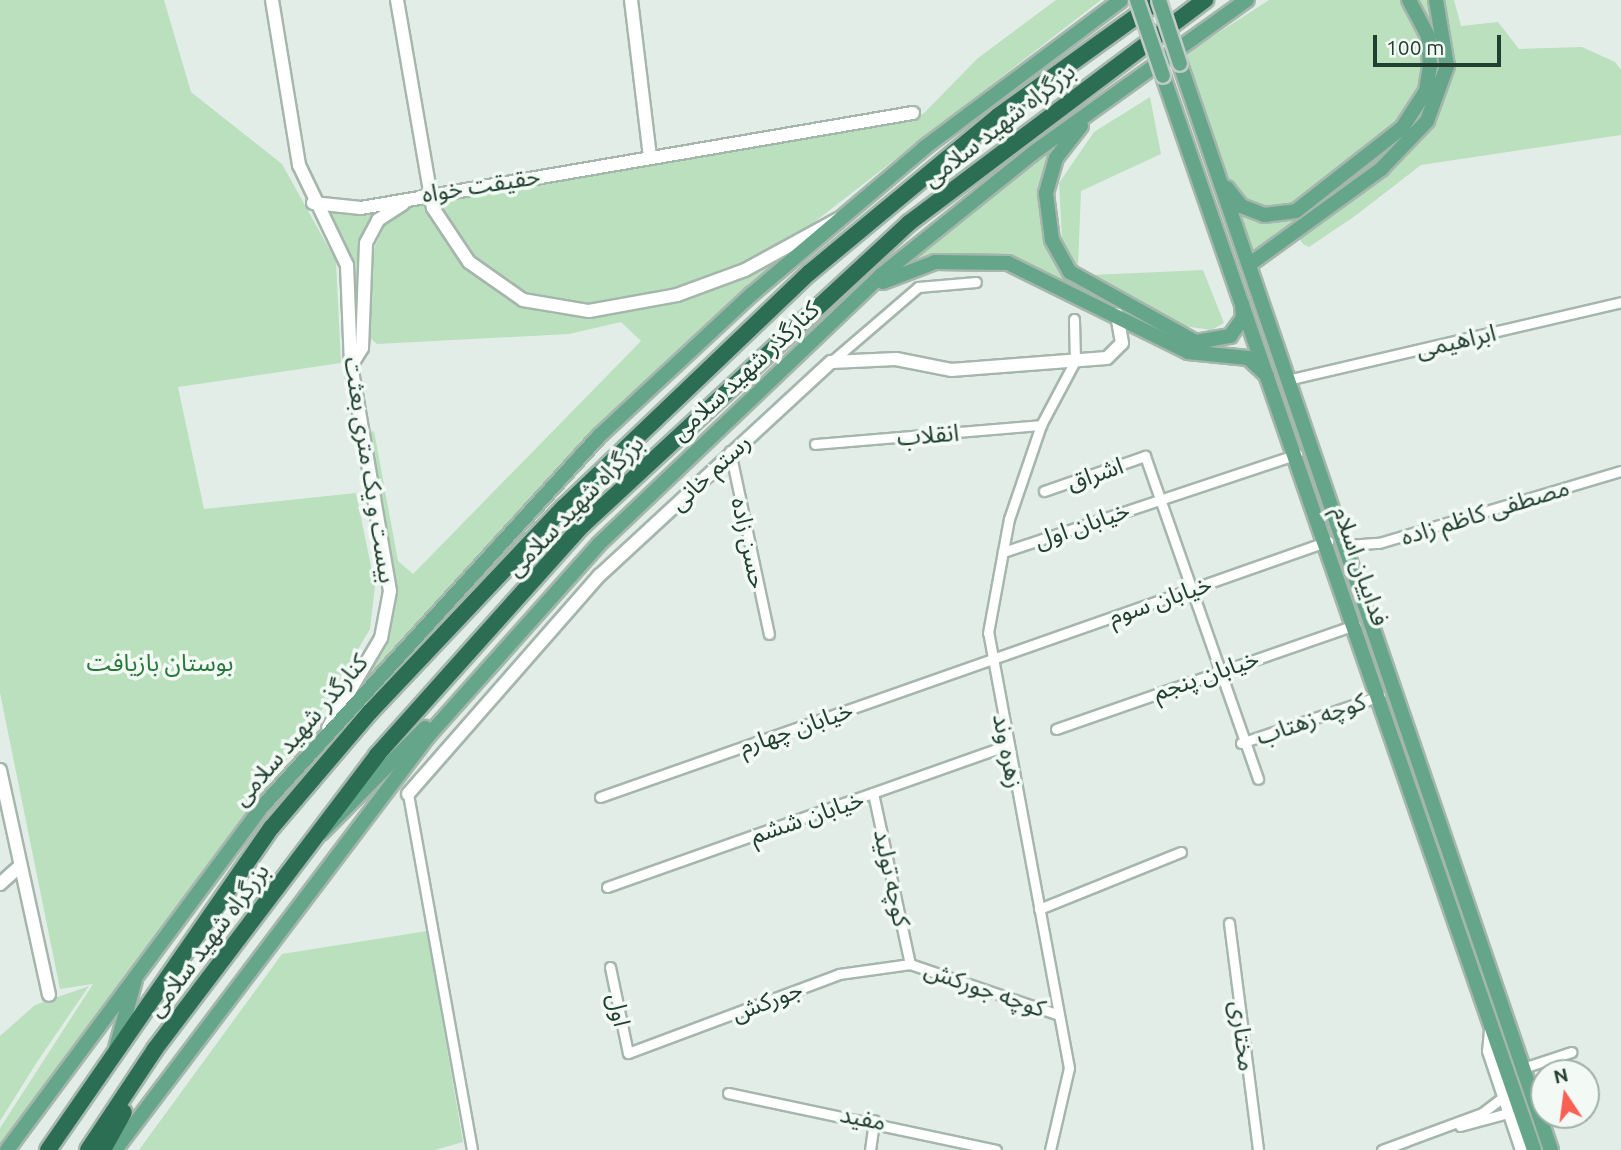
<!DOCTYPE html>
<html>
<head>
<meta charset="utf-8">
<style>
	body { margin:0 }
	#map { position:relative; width:1621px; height:1150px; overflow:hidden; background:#e3ede7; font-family:Ubuntu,"Noto Sans Arabic",sans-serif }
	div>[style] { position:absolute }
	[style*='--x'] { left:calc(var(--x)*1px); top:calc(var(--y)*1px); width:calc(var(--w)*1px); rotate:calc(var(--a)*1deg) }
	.green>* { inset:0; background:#bae0be }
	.roads { filter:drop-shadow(2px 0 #a5b6ad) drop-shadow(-2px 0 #a5b6ad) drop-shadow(0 2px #a5b6ad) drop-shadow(0 -2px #a5b6ad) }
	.street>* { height:9px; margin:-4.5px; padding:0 4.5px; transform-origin:4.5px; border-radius:4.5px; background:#fff }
	.secondary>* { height:12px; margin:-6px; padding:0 6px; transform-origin:6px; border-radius:6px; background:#fff }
	.primary>* { height:14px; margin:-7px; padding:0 7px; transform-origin:7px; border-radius:7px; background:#65a589 }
	.highway>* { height:16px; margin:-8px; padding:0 8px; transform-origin:8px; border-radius:8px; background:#2b6e54 }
	.bridges { filter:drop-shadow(2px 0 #c1cac6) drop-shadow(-2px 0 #c1cac6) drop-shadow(0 2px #c1cac6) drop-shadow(0 -2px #c1cac6) }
	.primary-bridge>* { height:14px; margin:-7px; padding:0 7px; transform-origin:7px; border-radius:7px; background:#65a589 }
	span { translate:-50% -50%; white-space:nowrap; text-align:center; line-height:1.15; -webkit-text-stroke:7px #f3faf5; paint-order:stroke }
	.street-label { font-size:24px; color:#214032 }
	.park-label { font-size:24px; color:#297939 }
	.north { position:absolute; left:1530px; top:1059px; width:70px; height:70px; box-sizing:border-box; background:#f3faf5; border:2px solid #9fb0a7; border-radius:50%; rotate:347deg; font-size:19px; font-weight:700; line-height:28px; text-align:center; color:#214032 }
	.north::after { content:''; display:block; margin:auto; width:24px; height:32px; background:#fa5f54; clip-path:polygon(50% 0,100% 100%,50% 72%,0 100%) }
	.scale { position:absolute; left:1373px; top:35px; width:128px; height:32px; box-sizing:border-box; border:4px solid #214032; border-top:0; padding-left:9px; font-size:21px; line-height:24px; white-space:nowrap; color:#214032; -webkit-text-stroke:5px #f3faf5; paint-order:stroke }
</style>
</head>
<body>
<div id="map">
	<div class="green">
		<div style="clip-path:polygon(0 0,164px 0,191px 92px,282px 164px,336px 261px,341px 363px,178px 387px,204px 509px,356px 493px,375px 586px,370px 629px,314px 723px,0 1145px,0 1128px,93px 984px,60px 989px,0 693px)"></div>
		<div style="clip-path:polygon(1056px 0,1101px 0,804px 230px,721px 275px,597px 307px,531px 297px,476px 260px,440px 211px,436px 198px,923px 114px,978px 58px)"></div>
		<div style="clip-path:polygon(1269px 0,1403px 0,1426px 46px,1422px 91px,1397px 128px,1305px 200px,1276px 211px,1248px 205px,1233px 191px,1184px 55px)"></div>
		<div style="clip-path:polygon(1416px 0,1432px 0,1443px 53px,1432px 103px,1398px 148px,1294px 225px,1249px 252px,1232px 204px,1267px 221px,1300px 216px,1386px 152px,1420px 113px,1434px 82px)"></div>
		<div style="clip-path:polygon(1441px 0,1454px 0,1461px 26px,1498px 22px,1519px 49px,1582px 47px,1615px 62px,1621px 70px,1621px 135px,1421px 165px,1355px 216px,1309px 247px,1303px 244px,1297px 235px,1389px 169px,1435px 116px,1451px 51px)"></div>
		<div style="clip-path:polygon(1150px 97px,1161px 154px,1081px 191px,1078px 267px,1062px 239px,1059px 183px,1094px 132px)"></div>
		<div style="clip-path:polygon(1072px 130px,1041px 209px,1046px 236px,1088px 293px,1030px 264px,995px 255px,941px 256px,896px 270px)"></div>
		<div style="clip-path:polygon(422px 186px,433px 223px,463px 265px,501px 295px,553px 314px,605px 316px,695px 296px,764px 268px,809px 237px,552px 476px,339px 710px,383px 645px,394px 613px,367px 433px,374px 431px,398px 561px,413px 574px,641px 341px,621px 322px,569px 334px,377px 344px,369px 337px,369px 259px,386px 222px,413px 204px)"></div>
		<div style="clip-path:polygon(389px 205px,364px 230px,356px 277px,326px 211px,348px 215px)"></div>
		<div style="clip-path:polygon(1203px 270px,1224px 323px,1211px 330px,1184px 326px,1092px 275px)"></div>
		<div style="clip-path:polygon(427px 931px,463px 1142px,435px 1150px,139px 1150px,282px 954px)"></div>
		<div style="clip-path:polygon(89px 986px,37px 1062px,0 1121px,0 1036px,35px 1005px)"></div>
	</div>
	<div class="roads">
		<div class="street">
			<div style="--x:832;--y:361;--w:113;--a:-40.7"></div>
			<div style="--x:918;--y:287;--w:58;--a:-4.9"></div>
			<div style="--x:1291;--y:379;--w:339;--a:-13.1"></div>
			<div style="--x:815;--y:444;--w:227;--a:-4.8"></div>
			<div style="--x:730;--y:451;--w:187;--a:78"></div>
			<div style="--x:1044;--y:491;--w:107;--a:-19.1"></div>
			<div style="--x:1145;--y:456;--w:342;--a:70.7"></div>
			<div style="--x:1347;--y:545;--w:32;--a:-4"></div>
			<div style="--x:1379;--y:543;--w:252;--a:-16.6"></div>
			<div style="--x:1003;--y:552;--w:310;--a:-18.4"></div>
			<div style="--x:1056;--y:729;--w:317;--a:-19.2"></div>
			<div style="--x:1241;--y:743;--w:147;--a:-18.7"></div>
			<div style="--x:873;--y:793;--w:175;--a:77.8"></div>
			<div style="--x:408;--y:794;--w:360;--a:79.8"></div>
			<div style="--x:600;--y:797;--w:772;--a:-19.37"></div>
			<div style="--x:607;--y:887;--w:423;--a:-19.5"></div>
			<div style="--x:1039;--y:909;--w:153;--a:-21.9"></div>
			<div style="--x:1229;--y:923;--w:229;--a:82.7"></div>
			<div style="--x:610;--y:967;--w:88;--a:78.2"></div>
			<div style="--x:628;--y:1053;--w:225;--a:-20.5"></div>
			<div style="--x:839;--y:974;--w:72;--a:-8"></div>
			<div style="--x:910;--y:964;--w:157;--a:18.9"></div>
			<div style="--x:1523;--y:1068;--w:51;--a:-18.4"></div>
			<div style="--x:728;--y:1093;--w:274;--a:12"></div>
			<div style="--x:1460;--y:1126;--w:50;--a:-15.2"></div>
			<div style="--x:870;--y:1150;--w:30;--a:-82"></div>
			<div style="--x:1050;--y:1150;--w:84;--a:-77"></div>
			<div style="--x:1069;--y:1068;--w:442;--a:-100.5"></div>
			<div style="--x:988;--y:633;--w:116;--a:-79.6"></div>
			<div style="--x:1009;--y:519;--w:99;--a:-71.2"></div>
			<div style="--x:1041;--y:425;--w:72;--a:-62"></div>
			<div style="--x:1075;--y:361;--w:42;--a:-91.4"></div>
			<div style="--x:1382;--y:1150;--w:107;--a:-20.3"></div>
			<div style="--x:1482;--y:1113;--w:26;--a:-37"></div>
		</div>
		<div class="secondary">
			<div style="--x:272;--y:0;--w:167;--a:80.7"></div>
			<div style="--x:299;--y:165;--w:111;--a:64.4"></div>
			<div style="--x:347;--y:265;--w:100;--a:87.7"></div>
			<div style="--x:351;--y:365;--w:229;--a:80.2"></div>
			<div style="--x:390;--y:591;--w:48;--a:100.8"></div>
			<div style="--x:381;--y:638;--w:104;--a:120.5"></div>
			<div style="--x:397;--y:0;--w:211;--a:80.2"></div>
			<div style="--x:433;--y:208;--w:65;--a:56.3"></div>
			<div style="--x:469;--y:262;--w:66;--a:35.1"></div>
			<div style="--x:523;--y:300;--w:67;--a:9.5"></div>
			<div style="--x:589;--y:311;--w:89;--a:-10.3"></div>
			<div style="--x:677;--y:295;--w:72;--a:-20.2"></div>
			<div style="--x:745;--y:270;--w:106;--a:-28.7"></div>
			<div style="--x:631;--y:0;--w:158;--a:83.1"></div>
			<div style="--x:313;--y:203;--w:48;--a:5.9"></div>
			<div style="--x:361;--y:208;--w:560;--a:-9.77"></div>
			<div style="--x:352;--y:364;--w:19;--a:-58"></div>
			<div style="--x:362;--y:348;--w:105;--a:-87.8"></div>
			<div style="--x:366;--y:243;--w:26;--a:-62"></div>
			<div style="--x:378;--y:220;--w:30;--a:-33"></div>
			<div style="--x:0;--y:770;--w:230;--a:77.7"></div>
			<div style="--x:408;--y:794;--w:291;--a:-48.8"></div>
			<div style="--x:600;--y:575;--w:314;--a:-42.7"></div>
			<div style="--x:831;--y:362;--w:65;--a:-2.6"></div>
			<div style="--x:896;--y:359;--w:56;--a:11.3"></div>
			<div style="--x:951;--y:370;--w:156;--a:-4.4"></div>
			<div style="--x:1107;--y:358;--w:21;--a:-45"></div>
			<div style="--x:1122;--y:343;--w:29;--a:-100"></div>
			<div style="--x:0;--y:884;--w:27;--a:-42"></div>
			<div style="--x:1491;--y:1030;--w:21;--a:95"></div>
			<div style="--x:1489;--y:1051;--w:104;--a:71.6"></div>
		</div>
		<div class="primary">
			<div style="--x:1180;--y:64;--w:1148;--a:71.14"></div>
			<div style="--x:1163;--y:76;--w:1136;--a:70.94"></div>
			<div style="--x:1081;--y:126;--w:41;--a:128"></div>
			<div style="--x:1056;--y:158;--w:37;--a:106"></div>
			<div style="--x:1046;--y:194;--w:46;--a:82.6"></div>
			<div style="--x:1052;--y:240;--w:37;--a:61"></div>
			<div style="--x:1070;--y:272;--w:144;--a:29.1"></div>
			<div style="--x:1196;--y:342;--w:35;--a:-10"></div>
			<div style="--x:1230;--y:336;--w:22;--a:-54"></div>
			<div style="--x:1243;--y:318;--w:14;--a:-94"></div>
			<div style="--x:1227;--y:188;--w:23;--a:52"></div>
			<div style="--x:1241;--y:206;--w:25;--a:21"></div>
			<div style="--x:1264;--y:215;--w:32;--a:-7"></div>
			<div style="--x:1296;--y:211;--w:135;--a:-38.1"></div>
			<div style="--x:1402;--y:128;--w:44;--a:-57"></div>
			<div style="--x:1426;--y:91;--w:25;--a:-81"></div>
			<div style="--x:1430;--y:66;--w:30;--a:-94"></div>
			<div style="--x:1428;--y:36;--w:41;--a:-117.8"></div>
			<div style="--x:1250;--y:264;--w:162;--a:-35.9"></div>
			<div style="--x:1381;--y:169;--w:66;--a:-46.2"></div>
			<div style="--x:1427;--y:121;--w:59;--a:-70"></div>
			<div style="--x:1447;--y:66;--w:67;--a:-99.5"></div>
			<div style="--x:883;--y:282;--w:56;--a:-21"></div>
			<div style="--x:935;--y:262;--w:73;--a:0.8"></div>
			<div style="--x:1008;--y:263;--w:201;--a:26.3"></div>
			<div style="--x:1188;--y:352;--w:60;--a:5.7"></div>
			<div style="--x:1248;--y:358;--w:26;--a:43"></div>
			<div style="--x:321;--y:833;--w:148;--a:-45.3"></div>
			<div style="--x:116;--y:1048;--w:71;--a:-74.4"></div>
			<div style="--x:7;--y:1150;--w:425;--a:-53.4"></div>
			<div style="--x:260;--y:809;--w:504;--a:-47.73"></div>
			<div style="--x:599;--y:436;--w:209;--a:-42.9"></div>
			<div style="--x:752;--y:294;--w:226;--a:-40.3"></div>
			<div style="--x:924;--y:148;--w:246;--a:-36.9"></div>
			<div style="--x:115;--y:1150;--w:519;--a:-52.91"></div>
			<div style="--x:428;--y:736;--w:257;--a:-48.3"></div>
			<div style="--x:599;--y:544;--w:388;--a:-43.6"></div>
			<div style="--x:880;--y:276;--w:196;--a:-38.8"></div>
			<div style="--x:1033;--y:153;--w:263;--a:-35.6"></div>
		</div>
		<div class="highway">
			<div style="--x:48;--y:1150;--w:393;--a:-55.3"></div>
			<div style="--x:272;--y:827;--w:151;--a:-49.6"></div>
			<div style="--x:370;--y:712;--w:282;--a:-46.6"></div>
			<div style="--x:564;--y:507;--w:339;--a:-43.7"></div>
			<div style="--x:809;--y:273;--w:246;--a:-39.7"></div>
			<div style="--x:998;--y:116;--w:198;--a:-35.8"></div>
			<div style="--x:88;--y:1150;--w:121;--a:-56.4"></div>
			<div style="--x:155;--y:1049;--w:368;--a:-52.9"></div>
			<div style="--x:377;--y:755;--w:309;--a:-48.2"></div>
			<div style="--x:583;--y:525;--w:444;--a:-42.8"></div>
			<div style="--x:909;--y:223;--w:371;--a:-37"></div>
			<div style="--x:103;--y:1150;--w:43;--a:-61.1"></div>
		</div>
	</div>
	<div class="bridges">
		<div class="primary-bridge">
			<div style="--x:1137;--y:0;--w:80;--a:71.1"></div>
			<div style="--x:1159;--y:0;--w:67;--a:71.8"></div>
		</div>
	</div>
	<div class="street-label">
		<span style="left:999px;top:125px;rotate:-38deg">بزرگراه شهید سلامی</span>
		<span style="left:481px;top:185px;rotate:-9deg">حقیقت خواه</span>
		<span style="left:1456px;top:341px;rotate:-13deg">ابراهیمی</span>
		<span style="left:745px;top:371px;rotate:-43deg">کنارگذر شهید سلامی</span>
		<span style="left:928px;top:435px;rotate:-5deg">انقلاب</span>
		<span style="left:370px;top:470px;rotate:81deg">بیست و یک متری بعثت</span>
		<span style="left:710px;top:472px;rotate:-43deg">رستم خانی</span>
		<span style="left:1095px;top:474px;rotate:-19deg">اشراق</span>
		<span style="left:575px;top:506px;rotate:-46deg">بزرگراه شهید سلامی</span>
		<span style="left:1485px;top:512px;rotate:-17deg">مصطفی کاظم زاده</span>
		<span style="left:1082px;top:525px;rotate:-19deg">خیابان اول</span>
		<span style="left:749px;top:543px;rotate:78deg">حسن زاده</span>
		<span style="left:1361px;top:566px;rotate:71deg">فداییان اسلام</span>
		<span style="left:1160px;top:600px;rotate:-19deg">خیابان سوم</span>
		<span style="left:1206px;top:675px;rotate:-19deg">خیابان پنجم</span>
		<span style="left:1311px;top:719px;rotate:-19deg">کوچه زهتاب</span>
		<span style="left:796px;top:728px;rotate:-19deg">خیابان چهارم</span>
		<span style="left:300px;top:730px;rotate:-49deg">کنارگذر شهید سلامی</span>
		<span style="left:1008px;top:751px;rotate:79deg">زهره وند</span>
		<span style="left:807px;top:817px;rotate:-19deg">خیابان ششم</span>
		<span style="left:892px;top:878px;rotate:78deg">کوچه تولید</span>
		<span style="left:208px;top:940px;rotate:-53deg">بزرگراه شهید سلامی</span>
		<span style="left:985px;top:989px;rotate:19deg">کوچه جورکش</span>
		<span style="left:767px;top:1001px;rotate:-21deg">جورکش</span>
		<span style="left:619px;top:1010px;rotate:78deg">اول</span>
		<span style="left:1243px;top:1036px;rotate:83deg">مختاری</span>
		<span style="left:863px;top:1118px;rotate:11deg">مفید</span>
	</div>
	<div class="park-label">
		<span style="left:160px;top:663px">بوستان بازیافت</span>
	</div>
	<div class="north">N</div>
	<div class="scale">100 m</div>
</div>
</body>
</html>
